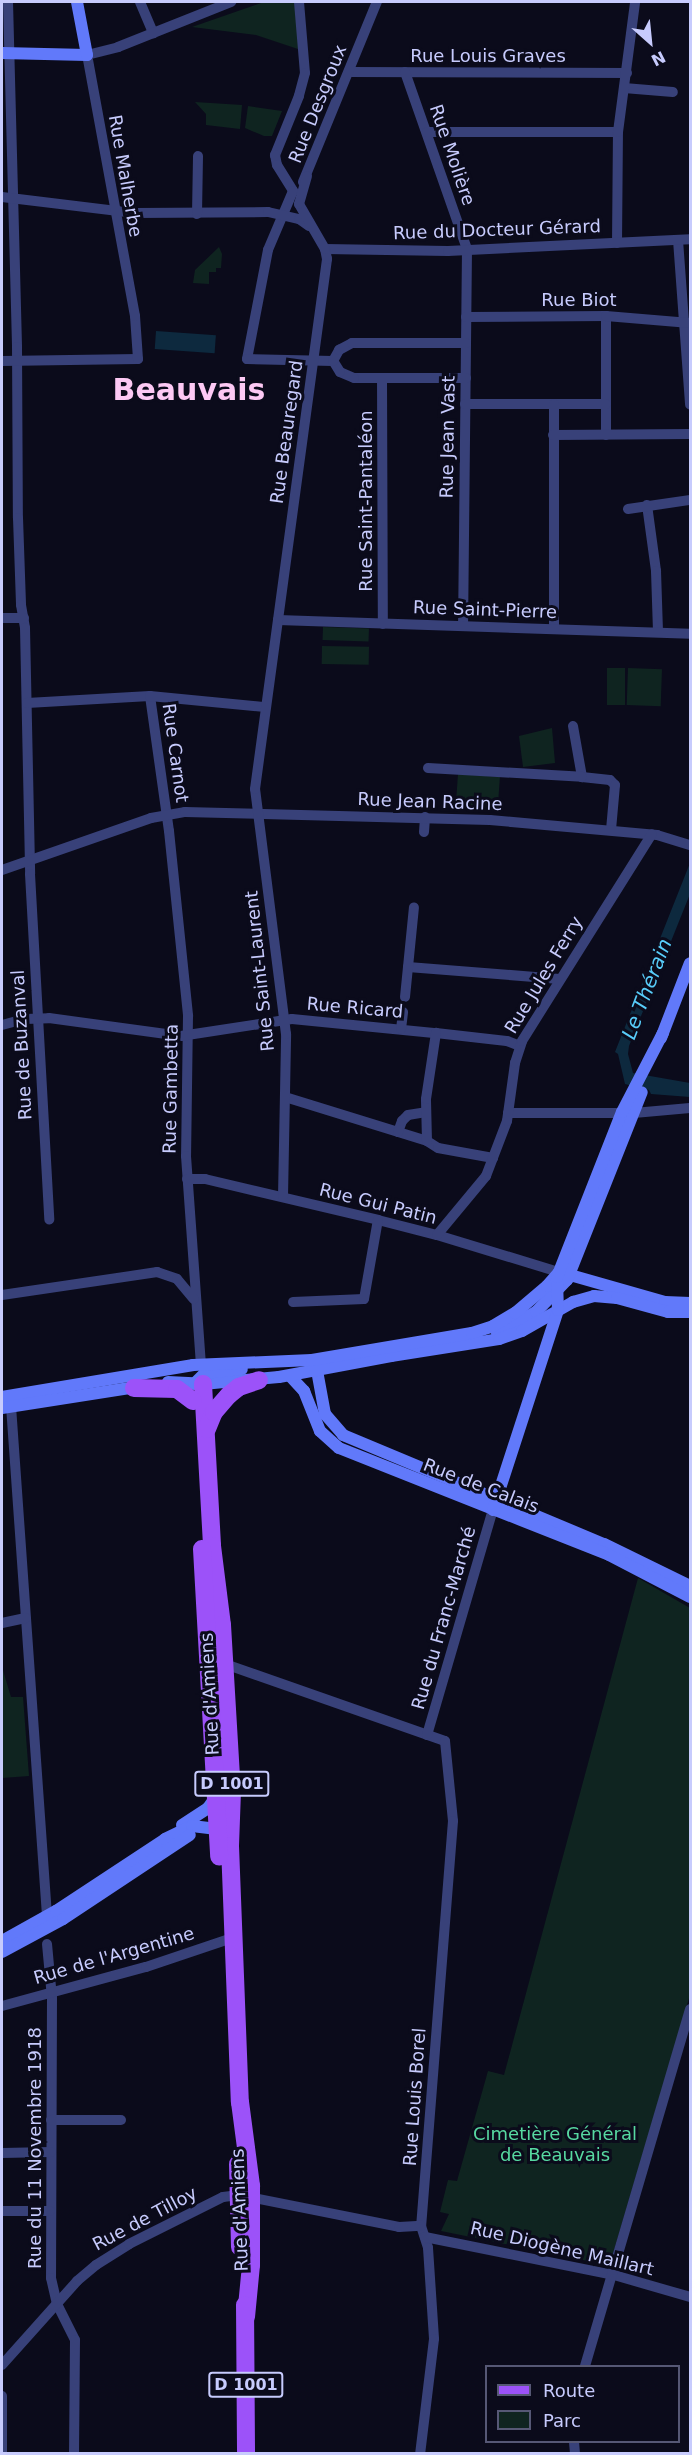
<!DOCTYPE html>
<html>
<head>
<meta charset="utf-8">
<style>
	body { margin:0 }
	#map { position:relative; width:692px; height:2455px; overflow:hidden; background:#0b0b1b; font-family:"DejaVu Sans",sans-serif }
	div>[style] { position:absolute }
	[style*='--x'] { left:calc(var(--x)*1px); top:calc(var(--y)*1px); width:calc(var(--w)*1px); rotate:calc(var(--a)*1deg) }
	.green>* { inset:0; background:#0f2420; transform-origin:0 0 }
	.water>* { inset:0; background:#0d293e; transform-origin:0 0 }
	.street>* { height:10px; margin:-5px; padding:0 5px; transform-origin:5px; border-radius:5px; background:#384179 }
	.secondary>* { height:12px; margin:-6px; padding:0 6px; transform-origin:6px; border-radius:6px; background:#6179fa }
	.primary>* { height:18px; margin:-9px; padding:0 9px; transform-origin:9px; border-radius:9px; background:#9c52f9 }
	span { translate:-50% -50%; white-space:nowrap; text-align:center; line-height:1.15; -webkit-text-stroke:6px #0b0b1b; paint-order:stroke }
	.shield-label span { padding:2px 4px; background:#0b0b1b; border:2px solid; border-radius:4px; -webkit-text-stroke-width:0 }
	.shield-label { font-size:16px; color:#c7cbfd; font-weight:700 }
	.street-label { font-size:18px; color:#c7cbfd }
	.park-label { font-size:18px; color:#57d9a1 }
	.water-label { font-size:20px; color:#58cdfa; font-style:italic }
	.town-label { font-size:30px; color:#fdc9f4; font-weight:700 }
	.frame { position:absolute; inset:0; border:3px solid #c7cbfd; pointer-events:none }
	.legend { position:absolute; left:485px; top:2365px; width:195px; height:78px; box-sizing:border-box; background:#0b0b1b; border:2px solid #565875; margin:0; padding:8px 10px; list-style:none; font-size:18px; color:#c7cbfd }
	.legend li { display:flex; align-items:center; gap:12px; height:30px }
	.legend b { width:30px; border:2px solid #565875 }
	.north { position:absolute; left:620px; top:12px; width:60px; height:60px; -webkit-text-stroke:4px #0b0b1b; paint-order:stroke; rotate:153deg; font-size:16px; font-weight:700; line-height:24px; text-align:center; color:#c7cbfd }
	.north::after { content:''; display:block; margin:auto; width:21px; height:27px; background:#c7cbfd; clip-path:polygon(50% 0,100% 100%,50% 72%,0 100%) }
</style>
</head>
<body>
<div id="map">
	<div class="green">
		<div style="clip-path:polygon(264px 2px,295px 2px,301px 50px,256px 35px,192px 27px)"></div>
		<div style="clip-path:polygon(195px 102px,242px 105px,240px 129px,206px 125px,206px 114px)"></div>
		<div style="clip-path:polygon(248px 106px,282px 111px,272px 136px,264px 136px,245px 128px)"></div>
		<div style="clip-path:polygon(219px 247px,222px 254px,221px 268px,216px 268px,216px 272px,209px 272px,209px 284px,193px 283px,195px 270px)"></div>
		<div style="left:323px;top:627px;width:46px;height:13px;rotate:2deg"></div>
		<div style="left:322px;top:646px;width:47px;height:18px;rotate:1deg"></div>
		<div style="left:607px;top:668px;width:18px;height:37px"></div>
		<div style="left:628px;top:668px;width:34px;height:37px;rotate:2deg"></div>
		<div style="clip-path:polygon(552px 728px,555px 763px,523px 767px,519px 736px)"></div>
		<div style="left:458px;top:774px;width:42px;height:35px;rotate:4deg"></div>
		<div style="clip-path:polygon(638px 1578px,690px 1608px,690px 1995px,611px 2260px,603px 2264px,441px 2231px,449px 2214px,440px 2212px,448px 2180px,457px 2181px,488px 2071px,504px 2075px)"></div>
		<div style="clip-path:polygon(2px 1667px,11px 1697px,23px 1697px,29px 1776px,2px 1778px)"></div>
	</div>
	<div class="water">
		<div style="left:156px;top:331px;width:60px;height:18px;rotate:4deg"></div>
		<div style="clip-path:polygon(690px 863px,690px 894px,629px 1046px,628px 1054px,633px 1073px,690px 1083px,690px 1097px,651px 1094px,649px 1090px,625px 1084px,618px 1054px,615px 1052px)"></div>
	</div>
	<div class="street">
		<div style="--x:8;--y:2;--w:345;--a:88.5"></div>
		<div style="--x:17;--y:347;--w:171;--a:89.7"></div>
		<div style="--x:18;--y:518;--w:87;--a:88"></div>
		<div style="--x:21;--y:605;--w:23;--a:80"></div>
		<div style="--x:25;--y:628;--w:246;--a:88.8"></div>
		<div style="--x:30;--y:874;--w:346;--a:86.8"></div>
		<div style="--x:140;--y:2;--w:34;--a:67"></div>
		<div style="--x:299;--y:2;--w:71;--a:85.2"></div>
		<div style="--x:305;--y:73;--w:24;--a:105"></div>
		<div style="--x:299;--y:96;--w:64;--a:112.1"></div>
		<div style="--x:275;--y:155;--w:10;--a:79"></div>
		<div style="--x:277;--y:165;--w:31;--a:58"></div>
		<div style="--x:293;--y:191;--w:64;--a:113"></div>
		<div style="--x:268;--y:250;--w:111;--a:100.9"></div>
		<div style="--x:247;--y:359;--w:86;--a:1.3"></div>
		<div style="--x:349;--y:72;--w:278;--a:0.2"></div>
		<div style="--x:405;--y:72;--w:188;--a:70.7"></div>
		<div style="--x:467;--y:249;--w:377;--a:90.6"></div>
		<div style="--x:624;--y:88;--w:49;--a:4.7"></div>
		<div style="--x:427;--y:132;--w:191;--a:0"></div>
		<div style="--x:303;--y:182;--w:195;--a:-67.7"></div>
		<div style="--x:2;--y:197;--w:134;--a:6.9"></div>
		<div style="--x:135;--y:213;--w:133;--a:-0.4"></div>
		<div style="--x:268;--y:212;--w:32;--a:13"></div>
		<div style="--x:299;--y:219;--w:12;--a:35"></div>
		<div style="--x:197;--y:214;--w:58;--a:-89"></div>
		<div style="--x:678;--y:240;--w:165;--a:85.8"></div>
		<div style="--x:617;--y:243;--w:111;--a:-89.5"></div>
		<div style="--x:618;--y:132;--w:131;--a:-82.5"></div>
		<div style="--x:325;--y:249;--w:123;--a:0.9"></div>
		<div style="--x:448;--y:251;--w:242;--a:-2.8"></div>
		<div style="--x:606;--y:316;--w:119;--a:90"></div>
		<div style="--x:466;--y:317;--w:140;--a:-0.4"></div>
		<div style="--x:606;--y:316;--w:84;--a:4.8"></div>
		<div style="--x:2;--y:361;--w:136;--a:-0.8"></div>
		<div style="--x:138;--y:359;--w:43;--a:-94"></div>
		<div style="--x:135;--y:316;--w:265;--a:-100.4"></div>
		<div style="--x:87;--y:55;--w:32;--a:-14"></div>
		<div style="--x:118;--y:47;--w:122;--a:-21.7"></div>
		<div style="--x:382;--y:378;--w:246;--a:89.8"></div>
		<div style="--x:466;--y:378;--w:112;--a:180"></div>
		<div style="--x:354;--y:378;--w:15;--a:-157"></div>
		<div style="--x:340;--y:372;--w:13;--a:-122"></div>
		<div style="--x:333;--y:361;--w:13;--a:-61"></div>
		<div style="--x:339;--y:350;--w:15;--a:-28"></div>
		<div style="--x:352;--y:343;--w:114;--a:0"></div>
		<div style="--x:465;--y:404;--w:141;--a:0"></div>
		<div style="--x:554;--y:404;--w:225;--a:90"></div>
		<div style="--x:553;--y:435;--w:137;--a:-0.4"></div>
		<div style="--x:647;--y:505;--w:67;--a:82.2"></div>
		<div style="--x:656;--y:571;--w:61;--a:88.1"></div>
		<div style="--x:628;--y:509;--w:63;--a:-8.3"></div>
		<div style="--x:2;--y:618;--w:22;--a:0"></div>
		<div style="--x:278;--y:620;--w:412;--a:1.9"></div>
		<div style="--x:150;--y:696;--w:136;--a:82"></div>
		<div style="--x:169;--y:831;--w:186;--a:84.1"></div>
		<div style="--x:188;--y:1016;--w:140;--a:90.8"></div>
		<div style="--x:186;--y:1156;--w:209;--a:85.9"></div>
		<div style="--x:27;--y:703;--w:123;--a:-3.3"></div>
		<div style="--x:150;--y:696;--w:116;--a:5.5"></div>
		<div style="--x:573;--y:726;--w:52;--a:80"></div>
		<div style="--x:582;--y:777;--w:28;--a:6"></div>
		<div style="--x:610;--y:780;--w:7;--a:45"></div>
		<div style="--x:615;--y:785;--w:45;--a:95.1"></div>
		<div style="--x:428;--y:768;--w:154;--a:3.3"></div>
		<div style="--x:424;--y:832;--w:15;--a:-86"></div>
		<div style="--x:2;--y:870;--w:158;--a:-19.2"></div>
		<div style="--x:151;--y:818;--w:35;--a:-10"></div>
		<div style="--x:185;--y:812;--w:305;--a:1.5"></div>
		<div style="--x:490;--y:820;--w:168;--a:5.1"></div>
		<div style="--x:657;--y:835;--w:34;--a:17"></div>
		<div style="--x:408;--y:967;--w:152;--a:4.5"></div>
		<div style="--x:405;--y:997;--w:90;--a:-84.3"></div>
		<div style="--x:2;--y:1025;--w:24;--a:-15"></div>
		<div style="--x:25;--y:1019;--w:24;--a:-2"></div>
		<div style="--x:49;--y:1018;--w:133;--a:7.8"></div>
		<div style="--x:181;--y:1036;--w:112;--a:-8.7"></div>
		<div style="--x:292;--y:1019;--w:145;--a:5.6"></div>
		<div style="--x:436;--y:1033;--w:71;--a:6.4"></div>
		<div style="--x:507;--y:1041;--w:14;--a:21"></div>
		<div style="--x:401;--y:1029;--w:17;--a:-83"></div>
		<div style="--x:285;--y:1097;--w:149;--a:17.2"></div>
		<div style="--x:427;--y:1141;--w:13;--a:32"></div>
		<div style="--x:438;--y:1148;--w:56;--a:10.3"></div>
		<div style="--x:508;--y:1113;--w:126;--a:0"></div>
		<div style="--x:634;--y:1113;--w:56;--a:-5.1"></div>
		<div style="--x:398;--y:1132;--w:12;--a:-70"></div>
		<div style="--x:402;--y:1121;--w:8;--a:-45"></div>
		<div style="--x:408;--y:1115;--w:18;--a:-9"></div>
		<div style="--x:427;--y:1141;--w:42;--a:-91.4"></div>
		<div style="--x:426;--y:1099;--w:67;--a:-81.4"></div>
		<div style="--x:187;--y:1179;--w:18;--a:0"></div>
		<div style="--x:205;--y:1179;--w:178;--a:13.3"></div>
		<div style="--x:378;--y:1220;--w:61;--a:14.3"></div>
		<div style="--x:437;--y:1235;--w:127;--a:16.9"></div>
		<div style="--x:283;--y:1197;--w:163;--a:-88.9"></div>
		<div style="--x:286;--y:1034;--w:247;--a:-97.2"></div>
		<div style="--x:255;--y:789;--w:535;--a:-82.26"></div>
		<div style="--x:327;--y:259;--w:10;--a:-101"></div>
		<div style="--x:325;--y:249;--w:52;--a:-120"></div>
		<div style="--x:299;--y:204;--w:29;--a:-74"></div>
		<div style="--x:437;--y:1235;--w:77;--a:-50.3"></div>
		<div style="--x:486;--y:1176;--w:59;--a:-69.1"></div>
		<div style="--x:507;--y:1121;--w:59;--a:-82.1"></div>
		<div style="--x:515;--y:1063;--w:23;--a:-72"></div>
		<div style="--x:522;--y:1041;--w:244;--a:-57.9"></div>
		<div style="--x:2;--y:1295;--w:157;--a:-8.4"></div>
		<div style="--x:157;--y:1272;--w:21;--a:19"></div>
		<div style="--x:177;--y:1279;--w:26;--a:50"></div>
		<div style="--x:293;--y:1302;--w:71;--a:-2.4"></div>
		<div style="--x:364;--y:1299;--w:80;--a:-80"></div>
		<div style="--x:11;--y:1406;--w:511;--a:85.96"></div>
		<div style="--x:2;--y:1623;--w:24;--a:-12"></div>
		<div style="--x:225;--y:1664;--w:233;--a:19.3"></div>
		<div style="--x:445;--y:1741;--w:80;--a:84.3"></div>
		<div style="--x:453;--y:1821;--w:406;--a:94.5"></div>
		<div style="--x:421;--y:2226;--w:23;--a:72"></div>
		<div style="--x:428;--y:2248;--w:91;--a:86.2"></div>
		<div style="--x:434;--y:2339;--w:116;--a:96.9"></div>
		<div style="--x:427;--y:1735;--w:234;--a:-73.7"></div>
		<div style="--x:47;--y:1944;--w:54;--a:84.7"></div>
		<div style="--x:52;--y:1998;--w:280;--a:90.2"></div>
		<div style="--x:51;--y:2278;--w:27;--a:77"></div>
		<div style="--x:57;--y:2304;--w:40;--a:63.4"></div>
		<div style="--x:75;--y:2340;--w:114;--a:90.5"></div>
		<div style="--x:2;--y:2006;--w:149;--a:-15.2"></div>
		<div style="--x:146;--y:1967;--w:94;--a:-18.6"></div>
		<div style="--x:51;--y:2120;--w:70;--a:0"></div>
		<div style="--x:2;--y:2153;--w:49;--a:-1.2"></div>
		<div style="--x:2;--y:2211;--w:48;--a:0"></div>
		<div style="--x:425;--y:2237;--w:193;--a:11.4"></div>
		<div style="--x:614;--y:2275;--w:79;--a:16.1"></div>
		<div style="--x:2;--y:2365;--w:113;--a:-48.2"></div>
		<div style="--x:77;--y:2281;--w:25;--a:-40"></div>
		<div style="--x:96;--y:2265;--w:39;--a:-32"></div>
		<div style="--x:129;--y:2244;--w:105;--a:-26.6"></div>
		<div style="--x:223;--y:2197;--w:16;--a:-7"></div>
		<div style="--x:239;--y:2195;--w:163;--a:11.3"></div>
		<div style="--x:399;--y:2227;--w:22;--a:-3"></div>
		<div style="--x:585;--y:2366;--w:372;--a:-73.6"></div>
		<div style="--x:2;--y:2396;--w:58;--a:90"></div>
		<div style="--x:574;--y:2442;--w:12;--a:85"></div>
	</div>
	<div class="secondary">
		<div style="--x:2;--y:53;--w:85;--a:1.3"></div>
		<div style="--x:87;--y:55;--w:54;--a:-100.7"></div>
		<div style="--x:661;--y:1038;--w:80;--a:-68.9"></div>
		<div style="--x:563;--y:1273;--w:106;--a:15.9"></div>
		<div style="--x:665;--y:1302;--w:25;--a:2"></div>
		<div style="--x:497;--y:1333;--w:44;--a:-28.3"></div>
		<div style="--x:536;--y:1312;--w:45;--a:-45.9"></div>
		<div style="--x:567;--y:1280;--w:202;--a:-68.3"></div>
		<div style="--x:316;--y:1365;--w:50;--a:79.6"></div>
		<div style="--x:325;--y:1414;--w:28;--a:49"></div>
		<div style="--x:343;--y:1435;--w:283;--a:22.7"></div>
		<div style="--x:604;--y:1544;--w:96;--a:26"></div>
		<div style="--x:290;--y:1376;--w:21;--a:47"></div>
		<div style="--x:304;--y:1391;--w:43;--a:68.2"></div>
		<div style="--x:320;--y:1431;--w:25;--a:42"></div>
		<div style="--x:339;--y:1448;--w:290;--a:21.6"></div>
		<div style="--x:609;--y:1555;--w:91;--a:27.4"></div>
		<div style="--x:168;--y:1382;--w:35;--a:3"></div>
		<div style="--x:203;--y:1384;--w:76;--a:-5.3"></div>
		<div style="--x:279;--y:1377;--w:114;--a:-10.6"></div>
		<div style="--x:391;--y:1356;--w:109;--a:-8.9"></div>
		<div style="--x:499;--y:1339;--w:24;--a:-19"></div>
		<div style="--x:522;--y:1331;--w:59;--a:-29.6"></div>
		<div style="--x:573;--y:1302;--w:22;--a:-16"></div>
		<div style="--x:594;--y:1296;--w:23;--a:5"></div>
		<div style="--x:617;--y:1298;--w:53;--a:15.4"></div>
		<div style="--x:668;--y:1312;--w:22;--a:0"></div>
		<div style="--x:194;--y:1384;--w:16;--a:-45"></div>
		<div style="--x:205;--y:1373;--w:37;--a:-6"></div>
		<div style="--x:2;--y:1397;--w:194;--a:-9.5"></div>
		<div style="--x:193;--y:1365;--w:119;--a:-2.4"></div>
		<div style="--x:312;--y:1360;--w:162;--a:-9.6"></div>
		<div style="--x:472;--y:1333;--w:22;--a:-18"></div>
		<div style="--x:493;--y:1326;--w:26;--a:-31"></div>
		<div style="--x:515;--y:1313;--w:42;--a:-40.2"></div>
		<div style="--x:547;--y:1286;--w:18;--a:-49"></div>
		<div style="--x:2;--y:1408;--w:142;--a:-8.9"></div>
		<div style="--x:493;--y:1510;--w:210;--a:-72"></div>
		<div style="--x:558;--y:1310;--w:33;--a:-92"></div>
		<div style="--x:557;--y:1277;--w:177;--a:-68.5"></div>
		<div style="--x:622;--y:1112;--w:89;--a:-62.6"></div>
		<div style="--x:182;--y:1825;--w:31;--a:-33"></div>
		<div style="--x:208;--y:1808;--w:12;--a:-55"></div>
		<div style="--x:2;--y:1941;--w:62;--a:-29.1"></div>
		<div style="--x:56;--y:1911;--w:131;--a:-33.4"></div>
		<div style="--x:165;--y:1839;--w:30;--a:-26"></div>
		<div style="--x:192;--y:1826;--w:23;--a:7"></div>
		<div style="--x:215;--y:1829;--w:8;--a:-23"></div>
		<div style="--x:2;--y:1952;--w:69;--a:-28.4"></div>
		<div style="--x:63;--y:1919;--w:152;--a:-33.5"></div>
	</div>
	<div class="primary">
		<div style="--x:203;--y:1384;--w:162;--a:86.8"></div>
		<div style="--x:212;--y:1546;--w:80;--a:82.8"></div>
		<div style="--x:222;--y:1625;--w:166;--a:86.6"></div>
		<div style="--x:232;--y:1791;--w:55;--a:92.1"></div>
		<div style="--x:230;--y:1846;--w:256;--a:87.8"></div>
		<div style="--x:240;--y:2102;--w:85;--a:82.5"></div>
		<div style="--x:251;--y:2186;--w:79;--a:90"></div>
		<div style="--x:251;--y:2265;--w:52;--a:95.5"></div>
		<div style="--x:134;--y:1388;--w:43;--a:1.3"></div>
		<div style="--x:177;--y:1389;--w:20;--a:37"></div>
		<div style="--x:207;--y:1429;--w:18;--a:-68"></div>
		<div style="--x:214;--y:1412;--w:23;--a:-49"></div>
		<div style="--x:229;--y:1395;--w:13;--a:-39"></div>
		<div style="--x:239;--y:1387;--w:21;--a:-19"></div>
		<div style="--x:202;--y:1549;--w:308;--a:86.8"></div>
		<div style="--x:238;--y:2164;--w:83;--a:88.6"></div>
		<div style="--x:245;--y:2305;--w:149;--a:89.6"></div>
	</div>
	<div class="shield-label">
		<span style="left:232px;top:1784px">D 1001</span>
		<span style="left:246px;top:2385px">D 1001</span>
	</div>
	<div class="street-label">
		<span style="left:488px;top:56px">Rue Louis Graves</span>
		<span style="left:318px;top:104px;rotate:-68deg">Rue Desgroux</span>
		<span style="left:452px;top:155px;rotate:71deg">Rue Molière</span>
		<span style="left:125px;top:176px;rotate:80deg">Rue Malherbe</span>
		<span style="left:497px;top:230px;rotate:-2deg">Rue du Docteur Gérard</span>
		<span style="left:579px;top:300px">Rue Biot</span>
		<span style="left:287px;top:432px;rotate:-82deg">Rue Beauregard</span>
		<span style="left:448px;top:437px;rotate:-89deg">Rue Jean Vast</span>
		<span style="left:366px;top:501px;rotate:-90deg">Rue Saint-Pantaléon</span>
		<span style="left:485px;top:610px;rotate:2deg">Rue Saint-Pierre</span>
		<span style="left:175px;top:753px;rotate:82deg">Rue Carnot</span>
		<span style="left:430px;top:802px;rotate:2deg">Rue Jean Racine</span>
		<span style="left:260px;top:971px;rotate:-96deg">Rue Saint-Laurent</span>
		<span style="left:544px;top:975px;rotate:-59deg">Rue Jules Ferry</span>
		<span style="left:355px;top:1008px;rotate:5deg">Rue Ricard</span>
		<span style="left:22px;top:1045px;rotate:-93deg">Rue de Buzanval</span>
		<span style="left:171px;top:1089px;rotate:-89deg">Rue Gambetta</span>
		<span style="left:378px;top:1204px;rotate:14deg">Rue Gui Patin</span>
		<span style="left:481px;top:1486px;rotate:21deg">Rue de Calais</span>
		<span style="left:444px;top:1618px;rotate:-74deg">Rue du Franc-Marché</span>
		<span style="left:210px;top:1694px;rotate:-93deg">Rue d'Amiens</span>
		<span style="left:114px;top:1956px;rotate:-16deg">Rue de l'Argentine</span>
		<span style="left:415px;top:2097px;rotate:-86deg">Rue Louis Borel</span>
		<span style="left:35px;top:2148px;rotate:-90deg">Rue du 11 Novembre 1918</span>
		<span style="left:240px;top:2210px;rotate:-92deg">Rue d'Amiens</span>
		<span style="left:145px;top:2219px;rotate:-28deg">Rue de Tilloy</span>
		<span style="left:562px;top:2249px;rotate:13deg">Rue Diogène Maillart</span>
	</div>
	<div class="park-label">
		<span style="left:555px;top:2145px">Cimetière Général<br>de Beauvais</span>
	</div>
	<div class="water-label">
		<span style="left:647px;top:989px;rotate:-69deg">Le Thérain</span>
	</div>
	<div class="town-label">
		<span style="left:189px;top:390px">Beauvais</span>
	</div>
	<div class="frame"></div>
	<ul class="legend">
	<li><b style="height:8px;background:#9c52f9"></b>Route</li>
	<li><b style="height:16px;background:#0f2420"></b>Parc</li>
	</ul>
	<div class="north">N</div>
</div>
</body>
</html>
